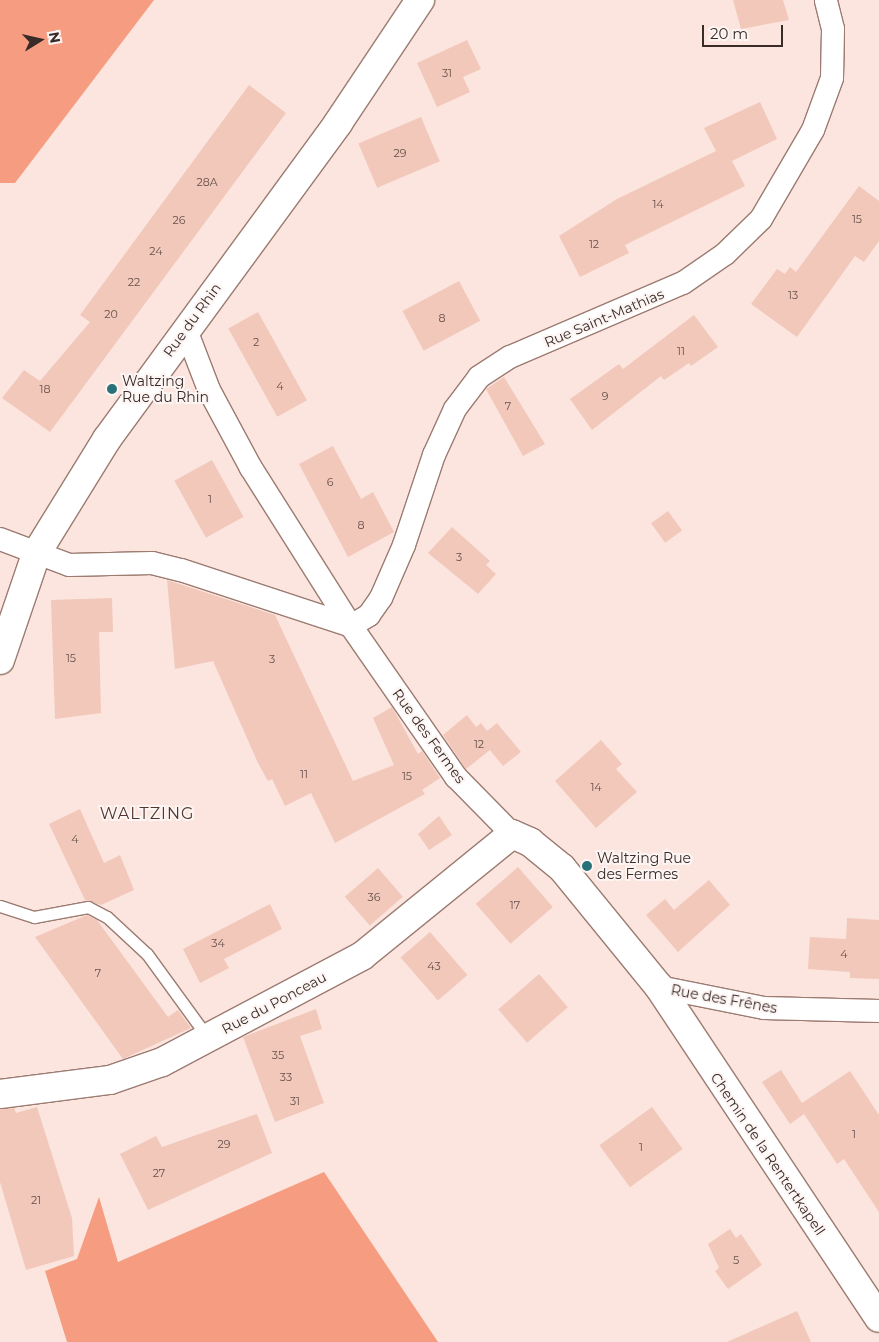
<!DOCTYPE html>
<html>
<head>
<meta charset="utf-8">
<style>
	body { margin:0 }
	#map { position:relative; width:879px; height:1342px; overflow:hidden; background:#fbe5de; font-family:Montserrat,sans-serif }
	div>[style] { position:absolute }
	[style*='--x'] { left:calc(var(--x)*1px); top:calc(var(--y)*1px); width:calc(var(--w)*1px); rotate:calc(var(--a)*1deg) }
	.green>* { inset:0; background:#f69d81 }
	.building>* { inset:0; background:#f2c8bb; transform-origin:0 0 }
	.roads { filter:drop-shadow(1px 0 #9c7b71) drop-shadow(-1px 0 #9c7b71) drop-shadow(0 1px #9c7b71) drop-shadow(0 -1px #9c7b71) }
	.lane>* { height:11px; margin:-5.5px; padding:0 5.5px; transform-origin:5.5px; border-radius:5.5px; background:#fff }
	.street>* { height:22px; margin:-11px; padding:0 11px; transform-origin:11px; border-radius:11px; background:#fff }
	.secondary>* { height:28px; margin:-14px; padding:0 14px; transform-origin:14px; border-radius:14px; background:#fff }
	.dots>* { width:14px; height:14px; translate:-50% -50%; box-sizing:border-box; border:2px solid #fdf5f3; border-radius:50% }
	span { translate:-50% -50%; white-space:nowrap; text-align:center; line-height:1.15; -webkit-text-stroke:4px #fdf5f3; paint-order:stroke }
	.number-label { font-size:11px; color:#67524c }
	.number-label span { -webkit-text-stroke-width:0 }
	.street-label { font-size:14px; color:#392b27 }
	.poi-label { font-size:14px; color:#392b27 }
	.left { translate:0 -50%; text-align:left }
	.quarter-label { font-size:16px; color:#52362e; letter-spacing:1px }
	.north { position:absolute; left:15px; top:15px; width:50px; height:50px; -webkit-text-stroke:4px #fdf5f3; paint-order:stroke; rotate:80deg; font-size:14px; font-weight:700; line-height:20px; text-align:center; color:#392b27 }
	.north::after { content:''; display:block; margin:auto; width:18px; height:22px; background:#392b27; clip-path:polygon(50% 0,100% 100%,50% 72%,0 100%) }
	.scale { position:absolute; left:702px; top:25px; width:81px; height:22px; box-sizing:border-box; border:2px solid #392b27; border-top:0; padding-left:6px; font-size:15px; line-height:18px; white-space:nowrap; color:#392b27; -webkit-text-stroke:4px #fdf5f3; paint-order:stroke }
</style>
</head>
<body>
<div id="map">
	<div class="green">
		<div style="clip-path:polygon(0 0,154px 0,15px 183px,0 183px)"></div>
		<div style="clip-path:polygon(324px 1172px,438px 1342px,67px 1342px,45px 1271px,77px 1259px,99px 1197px,118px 1262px)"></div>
	</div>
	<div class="building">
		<div style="clip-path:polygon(733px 0,783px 0,789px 20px,741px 29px)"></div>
		<div style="clip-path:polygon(467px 40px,481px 69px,463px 77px,470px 92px,437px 107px,417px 63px)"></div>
		<div style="clip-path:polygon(249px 85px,286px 113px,50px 432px,2px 398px,24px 370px,40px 381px,90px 322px,80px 315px)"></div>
		<div style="clip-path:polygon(760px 102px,777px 139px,732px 161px,745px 186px,625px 245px,629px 253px,580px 277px,559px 236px,617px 199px,716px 151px,704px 128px)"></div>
		<div style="left:421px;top:117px;width:48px;height:68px;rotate:67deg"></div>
		<div style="clip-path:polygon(859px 186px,879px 201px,879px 241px,864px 262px,855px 256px,797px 337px,751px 304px,777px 269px,785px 274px,790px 267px,796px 272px)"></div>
		<div style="left:459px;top:281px;width:45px;height:64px;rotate:62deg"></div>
		<div style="left:258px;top:312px;width:101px;height:34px;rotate:61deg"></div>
		<div style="clip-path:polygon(694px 315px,718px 347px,691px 366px,689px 363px,664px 380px,661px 376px,592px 430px,570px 399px,619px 364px,623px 369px)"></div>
		<div style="clip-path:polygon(504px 377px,545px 444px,523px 456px,486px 389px)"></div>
		<div style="clip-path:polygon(333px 446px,361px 499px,373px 492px,394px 532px,348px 557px,299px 464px)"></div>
		<div style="left:212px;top:460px;width:65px;height:43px;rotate:61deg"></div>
		<div style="left:668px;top:511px;width:24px;height:21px;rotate:54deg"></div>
		<div style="clip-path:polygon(452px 527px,490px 561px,486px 565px,496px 574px,478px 594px,428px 553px)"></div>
		<div style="clip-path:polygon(167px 580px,275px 615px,353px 781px,394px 765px,373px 718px,392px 707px,418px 754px,422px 751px,440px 778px,422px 790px,425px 794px,335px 843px,311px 793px,285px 806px,272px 779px,268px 781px,258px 763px,213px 661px,175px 669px)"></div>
		<div style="clip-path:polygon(112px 598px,113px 632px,99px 632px,101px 713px,55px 719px,51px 600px)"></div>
		<div style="clip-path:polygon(467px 715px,476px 727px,481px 723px,487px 731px,497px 723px,521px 752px,503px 766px,490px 750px,466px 769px,443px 735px)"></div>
		<div style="clip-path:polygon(601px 740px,622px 764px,616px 769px,637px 792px,596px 828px,555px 781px)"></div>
		<div style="clip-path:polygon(80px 809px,104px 863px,120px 855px,134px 890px,101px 905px,85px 900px,49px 824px)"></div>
		<div style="clip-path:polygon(439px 816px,452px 835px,429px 850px,418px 834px)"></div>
		<div style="left:518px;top:867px;width:53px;height:56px;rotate:49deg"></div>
		<div style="left:378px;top:868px;width:38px;height:44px;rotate:49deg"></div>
		<div style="clip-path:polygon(709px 880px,730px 905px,678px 952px,646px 915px,665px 899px,674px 910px)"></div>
		<div style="clip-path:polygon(270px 904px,282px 929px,224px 959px,229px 968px,200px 983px,183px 949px)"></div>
		<div style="clip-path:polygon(87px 915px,97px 920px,168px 1017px,178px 1010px,191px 1028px,123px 1059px,35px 937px)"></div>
		<div style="clip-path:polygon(847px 918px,879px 920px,879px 979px,850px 978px,850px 972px,808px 969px,810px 937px,846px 939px)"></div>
		<div style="left:430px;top:932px;width:57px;height:39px;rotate:49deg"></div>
		<div style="left:539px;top:974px;width:44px;height:54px;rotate:49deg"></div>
		<div style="clip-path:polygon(316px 1009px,322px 1029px,300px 1036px,324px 1103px,275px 1122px,243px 1037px)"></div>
		<div style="clip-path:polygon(781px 1070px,802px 1103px,850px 1071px,879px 1115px,879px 1212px,844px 1159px,837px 1164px,804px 1114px,790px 1124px,762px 1082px)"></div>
		<div style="clip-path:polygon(37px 1107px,72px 1218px,74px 1256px,26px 1270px,0 1182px,0 1109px,14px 1108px,16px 1113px)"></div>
		<div style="left:652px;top:1107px;width:52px;height:65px;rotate:54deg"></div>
		<div style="clip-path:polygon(257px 1114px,272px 1153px,148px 1210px,120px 1154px,156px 1136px,162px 1147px)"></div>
		<div style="clip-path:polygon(730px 1229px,736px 1238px,741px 1234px,762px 1265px,728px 1289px,715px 1271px,719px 1268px,708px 1244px)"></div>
		<div style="clip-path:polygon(797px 1311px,811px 1342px,727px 1342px)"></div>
	</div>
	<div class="roads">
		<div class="lane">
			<div style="--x:0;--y:906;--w:36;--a:18"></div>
			<div style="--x:34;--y:917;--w:55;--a:-10.5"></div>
			<div style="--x:88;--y:907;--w:21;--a:28"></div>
			<div style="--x:107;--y:917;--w:54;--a:42.8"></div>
			<div style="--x:147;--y:954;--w:104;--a:54"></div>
		</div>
		<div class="street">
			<div style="--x:186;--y:330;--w:64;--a:69"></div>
			<div style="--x:209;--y:390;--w:89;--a:61.7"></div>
			<div style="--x:251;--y:468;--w:187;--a:57.7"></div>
			<div style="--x:351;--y:626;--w:184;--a:55.2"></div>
			<div style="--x:456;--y:777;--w:80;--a:45.5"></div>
			<div style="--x:0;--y:539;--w:74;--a:20.6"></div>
			<div style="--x:69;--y:565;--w:83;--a:-1.4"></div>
			<div style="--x:152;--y:563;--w:30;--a:14"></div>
			<div style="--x:181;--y:570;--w:179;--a:18.2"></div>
			<div style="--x:351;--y:626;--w:21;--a:-31"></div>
			<div style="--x:369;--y:615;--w:21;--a:-55"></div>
			<div style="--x:381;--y:598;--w:58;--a:-66.5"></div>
			<div style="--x:404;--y:545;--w:95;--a:-71.6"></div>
			<div style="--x:434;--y:455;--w:51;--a:-65.5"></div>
			<div style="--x:455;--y:409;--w:40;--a:-53"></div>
			<div style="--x:479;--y:377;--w:37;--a:-33"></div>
			<div style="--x:510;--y:357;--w:188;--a:-23.2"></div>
			<div style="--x:683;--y:283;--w:51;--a:-34.6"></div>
			<div style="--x:725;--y:254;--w:50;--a:-44.2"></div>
			<div style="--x:761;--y:219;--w:103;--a:-59.7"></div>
			<div style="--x:813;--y:130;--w:55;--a:-69.9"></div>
			<div style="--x:832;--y:78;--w:49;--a:-88.8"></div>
			<div style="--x:833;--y:29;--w:30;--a:-104"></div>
			<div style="--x:659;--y:987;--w:107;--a:11.3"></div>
			<div style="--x:764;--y:1008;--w:115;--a:1.5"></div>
		</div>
		<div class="secondary">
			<div style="--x:0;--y:660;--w:112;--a:-71.2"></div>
			<div style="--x:36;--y:554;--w:135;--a:-58.3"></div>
			<div style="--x:107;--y:439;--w:391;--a:-53.8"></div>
			<div style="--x:338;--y:123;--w:148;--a:-56.3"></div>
			<div style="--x:0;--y:1094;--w:111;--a:-7.3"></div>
			<div style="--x:110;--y:1080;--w:55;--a:-19.1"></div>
			<div style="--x:162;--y:1062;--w:226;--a:-27.9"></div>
			<div style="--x:362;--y:956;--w:193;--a:-39.1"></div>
			<div style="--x:512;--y:834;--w:20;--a:24"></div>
			<div style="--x:530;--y:842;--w:41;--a:39.1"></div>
			<div style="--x:562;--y:868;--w:154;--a:50.8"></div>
			<div style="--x:659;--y:987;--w:397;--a:56.4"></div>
		</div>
	</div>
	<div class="dots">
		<div style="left:112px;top:389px;background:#277178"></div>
		<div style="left:587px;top:866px;background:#277178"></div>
	</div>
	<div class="number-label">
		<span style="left:447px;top:73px">31</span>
		<span style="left:400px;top:153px">29</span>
		<span style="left:207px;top:182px">28A</span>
		<span style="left:658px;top:204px">14</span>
		<span style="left:857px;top:219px">15</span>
		<span style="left:179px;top:220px">26</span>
		<span style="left:594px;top:244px">12</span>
		<span style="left:156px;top:251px">24</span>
		<span style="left:134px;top:282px">22</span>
		<span style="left:793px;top:295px">13</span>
		<span style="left:111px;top:314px">20</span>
		<span style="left:442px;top:318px">8</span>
		<span style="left:256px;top:342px">2</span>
		<span style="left:681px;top:351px">11</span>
		<span style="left:280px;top:386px">4</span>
		<span style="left:45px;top:389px">18</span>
		<span style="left:605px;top:396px">9</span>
		<span style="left:508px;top:406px">7</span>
		<span style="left:330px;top:482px">6</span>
		<span style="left:210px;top:499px">1</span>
		<span style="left:361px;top:525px">8</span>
		<span style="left:459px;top:557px">3</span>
		<span style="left:71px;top:658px">15</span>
		<span style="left:272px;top:659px">3</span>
		<span style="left:479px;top:744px">12</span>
		<span style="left:304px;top:774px">11</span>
		<span style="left:407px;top:776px">15</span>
		<span style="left:596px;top:787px">14</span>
		<span style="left:75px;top:839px">4</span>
		<span style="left:374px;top:897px">36</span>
		<span style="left:515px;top:905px">17</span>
		<span style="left:218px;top:943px">34</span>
		<span style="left:844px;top:954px">4</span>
		<span style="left:434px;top:966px">43</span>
		<span style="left:98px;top:973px">7</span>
		<span style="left:278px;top:1055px">35</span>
		<span style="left:286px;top:1077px">33</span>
		<span style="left:295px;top:1101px">31</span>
		<span style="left:854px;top:1134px">1</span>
		<span style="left:224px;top:1144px">29</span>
		<span style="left:641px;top:1147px">1</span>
		<span style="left:159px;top:1173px">27</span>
		<span style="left:36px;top:1200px">21</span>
		<span style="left:736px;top:1260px">5</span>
	</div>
	<div class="street-label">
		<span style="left:604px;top:318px;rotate:-23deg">Rue Saint-Mathias</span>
		<span style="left:192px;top:320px;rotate:-54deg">Rue du Rhin</span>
		<span style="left:429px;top:736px;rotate:54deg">Rue des Fermes</span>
		<span style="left:724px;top:999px;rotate:10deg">Rue des Frênes</span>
		<span style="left:274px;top:1003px;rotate:-28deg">Rue du Ponceau</span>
		<span style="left:768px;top:1154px;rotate:56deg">Chemin de la Rentertkapell</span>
	</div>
	<div class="poi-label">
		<span class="left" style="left:122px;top:389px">Waltzing<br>Rue du Rhin</span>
		<span class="left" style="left:597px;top:866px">Waltzing Rue<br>des Fermes</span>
	</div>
	<div class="quarter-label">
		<span style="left:147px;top:814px">WALTZING</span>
	</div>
	<div class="north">N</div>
	<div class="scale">20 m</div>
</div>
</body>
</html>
